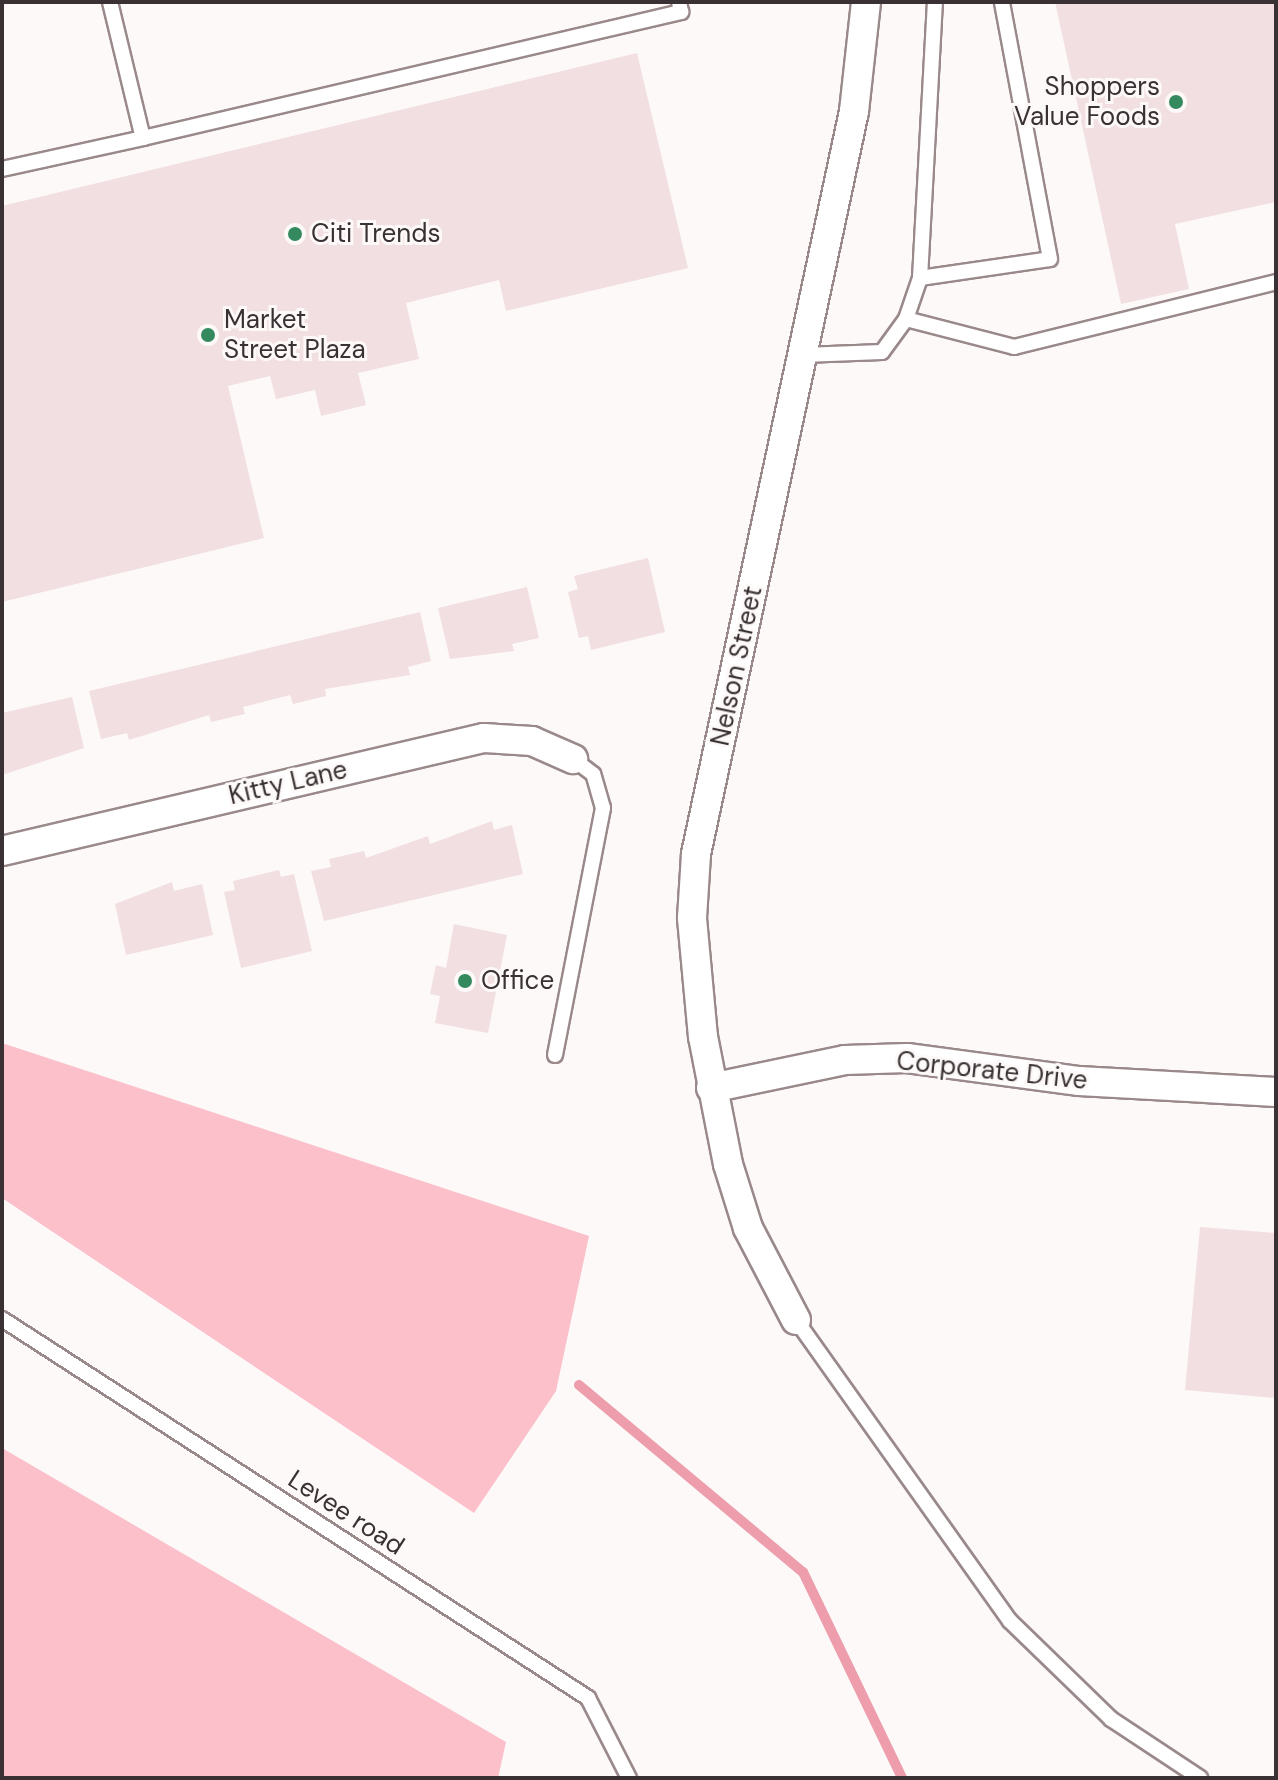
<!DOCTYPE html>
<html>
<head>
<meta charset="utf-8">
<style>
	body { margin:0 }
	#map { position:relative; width:1278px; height:1780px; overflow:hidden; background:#fdf9f9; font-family:"DM Sans",sans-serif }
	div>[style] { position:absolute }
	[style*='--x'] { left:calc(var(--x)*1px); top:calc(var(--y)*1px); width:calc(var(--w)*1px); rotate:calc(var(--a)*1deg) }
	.green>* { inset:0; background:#fbc0ca }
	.stream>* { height:10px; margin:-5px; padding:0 5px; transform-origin:5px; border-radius:5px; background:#ed9dab }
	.building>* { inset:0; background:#f2dfe1 }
	.roads { filter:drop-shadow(2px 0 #9a898b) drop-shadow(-2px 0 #9a898b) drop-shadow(0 2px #9a898b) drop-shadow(0 -2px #9a898b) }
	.lane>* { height:14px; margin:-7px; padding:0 7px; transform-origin:7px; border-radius:7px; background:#fff }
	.street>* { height:28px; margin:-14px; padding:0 14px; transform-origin:14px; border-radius:14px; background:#fff }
	.dots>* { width:22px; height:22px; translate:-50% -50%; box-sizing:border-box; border:4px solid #fdf9f9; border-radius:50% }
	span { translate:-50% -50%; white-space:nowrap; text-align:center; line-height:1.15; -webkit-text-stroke:6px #fdf9f9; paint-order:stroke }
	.poi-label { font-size:26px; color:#393133 }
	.right { translate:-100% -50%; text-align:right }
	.left { translate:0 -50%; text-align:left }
	.street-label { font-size:26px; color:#393133 }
	.frame { position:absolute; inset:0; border:4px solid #393133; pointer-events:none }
</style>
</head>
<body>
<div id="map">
	<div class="green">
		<div style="clip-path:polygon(2px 1043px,589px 1236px,556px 1391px,474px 1513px,2px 1198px)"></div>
		<div style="clip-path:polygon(2px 1448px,506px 1742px,498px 1778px,2px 1778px)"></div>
	</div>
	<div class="stream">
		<div style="--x:579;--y:1385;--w:292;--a:39.9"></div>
		<div style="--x:803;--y:1572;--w:229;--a:64.3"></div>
	</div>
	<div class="building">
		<div style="clip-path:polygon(1055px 2px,1276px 2px,1276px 202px,1175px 224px,1189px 289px,1121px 304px)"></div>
		<div style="clip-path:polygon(637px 53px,688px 268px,506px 311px,499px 280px,406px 303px,419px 359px,358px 373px,366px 405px,321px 416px,315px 390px,276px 399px,270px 376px,228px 386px,264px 538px,2px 602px,2px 206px)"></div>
		<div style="clip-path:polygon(648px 558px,665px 632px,591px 650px,588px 636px,579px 638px,568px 592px,578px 589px,574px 576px)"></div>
		<div style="clip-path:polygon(527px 587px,539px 638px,512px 644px,514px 651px,450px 659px,438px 608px)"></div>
		<div style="clip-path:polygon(420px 612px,431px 661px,408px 667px,410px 675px,325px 689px,326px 696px,293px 704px,290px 695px,243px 707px,245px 714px,211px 722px,209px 715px,129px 740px,127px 733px,101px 739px,89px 691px)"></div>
		<div style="clip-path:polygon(72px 697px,84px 748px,2px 775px,2px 713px)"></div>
		<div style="clip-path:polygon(492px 821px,494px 830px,512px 825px,523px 874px,324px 921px,311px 871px,331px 867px,329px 859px,364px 851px,366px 858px,428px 836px,430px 844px)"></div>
		<div style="clip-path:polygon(279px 870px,281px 877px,294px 874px,312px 951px,241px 968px,224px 892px,235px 890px,233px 881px)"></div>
		<div style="clip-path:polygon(172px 882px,174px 891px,202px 884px,213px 935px,126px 955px,115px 904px)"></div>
		<div style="clip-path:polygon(454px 924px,507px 935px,488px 1033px,435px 1023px,440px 996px,430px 994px,436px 965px,446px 968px)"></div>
		<div style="clip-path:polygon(1200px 1227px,1276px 1233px,1276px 1398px,1185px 1390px)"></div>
	</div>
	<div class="roads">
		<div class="lane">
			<div style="--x:110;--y:2;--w:140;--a:76.4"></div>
			<div style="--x:143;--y:138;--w:553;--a:-13.18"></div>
			<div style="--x:681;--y:12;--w:10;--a:-101"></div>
			<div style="--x:2;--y:169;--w:144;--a:-12.4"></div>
			<div style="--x:920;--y:278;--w:131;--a:-8.3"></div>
			<div style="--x:1050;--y:259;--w:261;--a:-100.6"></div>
			<div style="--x:906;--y:319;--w:112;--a:14.5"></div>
			<div style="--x:1014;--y:347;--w:270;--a:-13.9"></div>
			<div style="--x:803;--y:355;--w:79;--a:-2.2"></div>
			<div style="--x:882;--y:352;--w:41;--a:-54"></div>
			<div style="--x:906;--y:319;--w:43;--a:-71.1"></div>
			<div style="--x:920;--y:278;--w:276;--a:-86.9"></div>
			<div style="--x:555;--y:1055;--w:252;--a:-79"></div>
			<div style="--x:603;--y:808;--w:35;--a:-106"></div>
			<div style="--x:593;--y:774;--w:25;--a:-143"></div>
			<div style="--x:2;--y:1319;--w:698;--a:32.89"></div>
			<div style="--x:588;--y:1698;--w:90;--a:62.9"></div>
			<div style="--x:796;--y:1320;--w:369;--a:54.6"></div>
			<div style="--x:1010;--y:1621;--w:141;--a:44.1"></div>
			<div style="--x:1111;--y:1719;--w:107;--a:33.5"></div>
		</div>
		<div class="street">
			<div style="--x:2;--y:851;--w:495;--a:-13.2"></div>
			<div style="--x:484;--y:738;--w:48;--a:3.6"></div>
			<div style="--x:532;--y:741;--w:45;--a:23.7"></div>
			<div style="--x:711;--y:1088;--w:137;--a:-11.8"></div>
			<div style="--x:845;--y:1060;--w:62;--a:-1.8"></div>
			<div style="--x:907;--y:1058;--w:174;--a:7.6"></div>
			<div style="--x:1079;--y:1081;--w:197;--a:3.2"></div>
			<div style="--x:796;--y:1320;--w:104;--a:-117.6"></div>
			<div style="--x:748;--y:1228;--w:67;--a:-107.4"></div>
			<div style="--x:728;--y:1164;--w:129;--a:-101.1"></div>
			<div style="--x:703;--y:1037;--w:120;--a:-95.3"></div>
			<div style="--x:692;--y:918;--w:64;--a:-86.4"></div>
			<div style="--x:696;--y:854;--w:760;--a:-77.99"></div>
			<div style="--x:854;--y:111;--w:110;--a:-83.7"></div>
		</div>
	</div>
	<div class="dots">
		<div style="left:1176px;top:102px;background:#348a5e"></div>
		<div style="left:295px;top:234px;background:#348a5e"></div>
		<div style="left:208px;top:335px;background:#348a5e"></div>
		<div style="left:465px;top:981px;background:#348a5e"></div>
	</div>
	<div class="poi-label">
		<span class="right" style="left:1160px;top:102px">Shoppers<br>Value Foods</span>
		<span class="left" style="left:311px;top:234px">Citi Trends</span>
		<span class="left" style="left:224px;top:335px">Market<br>Street Plaza</span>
		<span class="left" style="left:481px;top:981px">Office</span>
	</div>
	<div class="street-label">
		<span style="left:737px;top:666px;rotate:-78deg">Nelson Street</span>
		<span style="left:288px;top:783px;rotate:-13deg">Kitty Lane</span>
		<span style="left:992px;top:1071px;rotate:6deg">Corporate Drive</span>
		<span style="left:346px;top:1513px;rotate:33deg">Levee road</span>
	</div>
	<div class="frame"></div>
</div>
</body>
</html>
